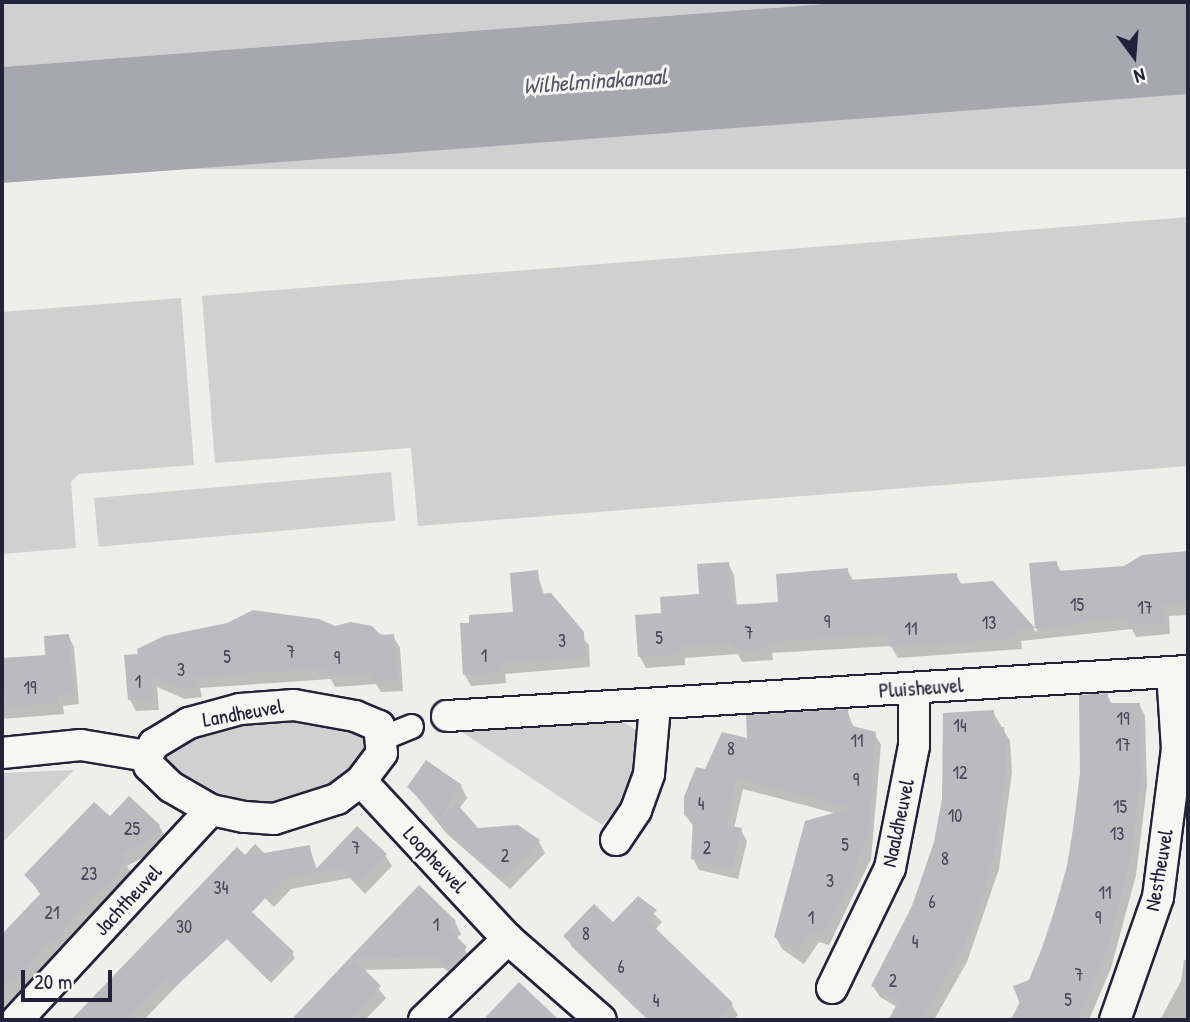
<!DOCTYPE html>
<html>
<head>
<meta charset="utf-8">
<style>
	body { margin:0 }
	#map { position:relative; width:1190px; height:1022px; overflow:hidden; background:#eeeeeb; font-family:"Patrick Hand",sans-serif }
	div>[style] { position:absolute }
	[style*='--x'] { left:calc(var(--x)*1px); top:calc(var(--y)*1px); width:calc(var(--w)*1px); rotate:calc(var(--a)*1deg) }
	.green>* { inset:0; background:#d0d0d1; transform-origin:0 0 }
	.water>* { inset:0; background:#a7a7af }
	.shadow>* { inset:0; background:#0003 }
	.building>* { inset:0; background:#bbbbbf }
	.roads { filter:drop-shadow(2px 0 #22223b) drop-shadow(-2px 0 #22223b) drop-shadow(0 2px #22223b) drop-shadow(0 -2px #22223b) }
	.pedestrian>* { height:23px; margin:-11.5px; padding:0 11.5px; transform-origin:11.5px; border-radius:11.5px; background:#f6f6f2 }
	.minor>* { height:30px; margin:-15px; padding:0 15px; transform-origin:15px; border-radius:15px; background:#f6f6f2 }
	span { translate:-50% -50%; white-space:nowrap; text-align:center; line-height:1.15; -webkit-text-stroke:6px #f6f6f2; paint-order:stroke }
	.number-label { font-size:18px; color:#48485c }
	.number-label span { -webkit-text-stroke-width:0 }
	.street-label { font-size:21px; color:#22223b }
	.water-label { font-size:23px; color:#575769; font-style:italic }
	.frame { position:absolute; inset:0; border:4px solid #22223b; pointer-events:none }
	.north { position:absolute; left:1099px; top:21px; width:70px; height:70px; -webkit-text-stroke:5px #f6f6f2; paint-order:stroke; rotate:164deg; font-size:19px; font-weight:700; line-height:28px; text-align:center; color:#22223b }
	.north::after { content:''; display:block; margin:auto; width:24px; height:32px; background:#22223b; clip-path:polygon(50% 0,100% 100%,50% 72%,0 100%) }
	.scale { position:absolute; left:21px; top:970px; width:91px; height:32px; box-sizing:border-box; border:4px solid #22223b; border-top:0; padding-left:9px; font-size:21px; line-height:24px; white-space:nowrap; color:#22223b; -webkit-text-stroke:5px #f6f6f2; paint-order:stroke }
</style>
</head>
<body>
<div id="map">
	<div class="green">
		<div style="clip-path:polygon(2px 2px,849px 2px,2px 67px)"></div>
		<div style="left:1188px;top:94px;width:75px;height:1189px;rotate:90deg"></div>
		<div style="clip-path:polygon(1188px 217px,1188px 466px,418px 526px,411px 448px,215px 463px,202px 296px)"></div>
		<div style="clip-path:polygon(181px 298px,194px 465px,79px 474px,71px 482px,76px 548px,2px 554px,2px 312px)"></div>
		<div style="left:391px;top:472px;width:49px;height:298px;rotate:85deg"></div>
		<div style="clip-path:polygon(610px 714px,636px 730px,638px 741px,626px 798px,602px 825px,459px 730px)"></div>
		<div style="clip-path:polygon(293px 715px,369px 735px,369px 747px,353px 768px,328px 786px,271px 802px,246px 802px,197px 787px,162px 762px,165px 744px,243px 718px)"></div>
		<div style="clip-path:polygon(74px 770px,2px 843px,2px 773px)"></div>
	</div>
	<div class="water">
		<div style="clip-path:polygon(849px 2px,1188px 2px,1188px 94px,2px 183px,2px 67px)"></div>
	</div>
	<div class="shadow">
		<div style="clip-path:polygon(1188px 552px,1188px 615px,1169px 616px,1170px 634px,1136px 637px,1132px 629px,1021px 641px,1022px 649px,898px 658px,891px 646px,772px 653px,773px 660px,742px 662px,738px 654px,685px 658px,685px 665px,646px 668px,640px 657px,637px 617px,663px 615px,701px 596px,728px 563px,734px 575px,737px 607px,780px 604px,847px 570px,854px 582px,956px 575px,962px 585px,992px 583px,1037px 633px,1031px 565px,1056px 563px,1062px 573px,1124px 568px,1142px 557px)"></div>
		<div style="clip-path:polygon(537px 572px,544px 595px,589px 645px,590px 667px,505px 674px,506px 683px,471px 686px,465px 675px,515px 613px)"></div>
		<div style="clip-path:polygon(335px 628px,393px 636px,400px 648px,403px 691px,381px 692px,376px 684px,335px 687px,331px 679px,200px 688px,202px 697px,185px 699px,157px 687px,159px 710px,136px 711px,130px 700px,126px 656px)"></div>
		<div style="clip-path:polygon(68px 635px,74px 647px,79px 704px,63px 706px,64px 714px,2px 719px,2px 660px,47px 657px)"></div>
		<div style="clip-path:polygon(1107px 695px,1112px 704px,1139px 704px,1145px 716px,1147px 786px,1136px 875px,1111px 968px,1089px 1020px,1011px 1020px,1034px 972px,1065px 878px,1082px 773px)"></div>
		<div style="clip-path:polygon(847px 711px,854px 728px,874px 733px,881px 745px,871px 859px,829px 945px,819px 942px,804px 964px,782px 949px,776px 937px,838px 814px,743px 789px,734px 828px,741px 830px,747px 841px,738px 879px,699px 870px,693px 858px,694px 827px,685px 815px,689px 784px,697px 769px,706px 771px,749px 741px)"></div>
		<div style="clip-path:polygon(993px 712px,1010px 741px,1012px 772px,999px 869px,967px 962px,934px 1020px,891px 1020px,897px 1007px,880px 997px,873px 986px,914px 907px)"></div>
		<div style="clip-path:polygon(461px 786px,467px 798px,459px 809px,477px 829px,518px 827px,539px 842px,545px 853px,510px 889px,447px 834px,409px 787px)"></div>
		<div style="clip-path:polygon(110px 819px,159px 826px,166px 837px,161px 848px,127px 866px,131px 872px,118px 893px,2px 1009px,2px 937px,41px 895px,26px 875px)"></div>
		<div style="clip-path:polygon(309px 846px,317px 870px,385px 855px,392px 866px,365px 894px,350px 878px,291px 889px,274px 907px,263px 896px,144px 1020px,73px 1020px,237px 849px,245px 857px)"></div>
		<div style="clip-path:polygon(419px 887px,455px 922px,461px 934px,456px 939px,472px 959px,455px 978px,444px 968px,363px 970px,386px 998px,365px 1020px,292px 1020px)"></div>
		<div style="clip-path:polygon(639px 899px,662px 922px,655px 930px,731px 1004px,738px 1015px,733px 1020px,648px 1020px,572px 947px,566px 936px,613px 925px)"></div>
		<div style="clip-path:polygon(292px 953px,295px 958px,271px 983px,253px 964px)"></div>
		<div style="clip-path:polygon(1188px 959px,1188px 1020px,1160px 1020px,1181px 981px,1184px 960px)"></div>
	</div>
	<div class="building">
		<div style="clip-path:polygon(1188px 551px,1186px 603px,1163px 605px,1165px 623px,1127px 626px,1127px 618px,1079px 622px,1080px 624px,1016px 630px,1017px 638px,890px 647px,889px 634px,767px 642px,767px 649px,734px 651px,733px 643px,679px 647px,680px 654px,638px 657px,635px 615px,661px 613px,660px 597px,699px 594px,697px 564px,729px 562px,732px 605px,778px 602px,776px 574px,848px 568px,849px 580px,957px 573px,958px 584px,993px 581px,1035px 628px,1029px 563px,1057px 561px,1058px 571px,1124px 566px,1142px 555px)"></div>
		<div style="clip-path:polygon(538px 570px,540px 594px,551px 593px,584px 632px,585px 657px,500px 663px,501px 672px,463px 675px,460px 623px,469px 623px,469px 615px,513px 612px,510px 573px)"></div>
		<div style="clip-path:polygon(253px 610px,319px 619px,335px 626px,351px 622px,372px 626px,381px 635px,394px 634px,398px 680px,372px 682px,373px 673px,327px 676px,326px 668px,195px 677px,197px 686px,177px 688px,152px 677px,153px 699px,128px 700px,124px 655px,138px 654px,137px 649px,164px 636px,227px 623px)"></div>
		<div style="clip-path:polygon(69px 634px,73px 693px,58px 695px,58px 703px,6px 707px,2px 658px,45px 655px,44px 636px)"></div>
		<div style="clip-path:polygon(1108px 693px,1108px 703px,1140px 703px,1141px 774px,1130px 862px,1105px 956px,1077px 1020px,1010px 1020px,1020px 1004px,1013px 986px,1029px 980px,1032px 972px,1048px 934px,1070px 855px,1080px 773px,1079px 695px)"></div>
		<div style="clip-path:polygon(848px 709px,849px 725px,876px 732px,868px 834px,849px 885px,823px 934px,812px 932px,797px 953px,774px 937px,805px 821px,851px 808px,737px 778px,726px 825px,742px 828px,732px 869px,691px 859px,693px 818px,684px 815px,684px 797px,696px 767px,705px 769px,722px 732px,747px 738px,746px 715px)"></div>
		<div style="clip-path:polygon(994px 710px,994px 728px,1004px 727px,1007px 760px,994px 857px,980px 904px,962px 950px,921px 1020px,888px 1020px,899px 1001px,871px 986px,912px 906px,934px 842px,942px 799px,943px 713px)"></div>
		<div style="clip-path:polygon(426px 760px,462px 785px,440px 818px,407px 787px)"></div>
		<div style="clip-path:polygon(129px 796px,160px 825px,155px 836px,121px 855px,126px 860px,112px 881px,83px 905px,61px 935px,41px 948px,21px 976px,2px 986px,2px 934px,42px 892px,24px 875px,94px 802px,110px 816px)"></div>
		<div style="clip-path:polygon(457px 804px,478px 828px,518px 825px,540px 840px,503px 879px,438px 822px)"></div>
		<div style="clip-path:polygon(357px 826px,387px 854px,358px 884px,342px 868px,285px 878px,252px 912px,294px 952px,267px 979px,227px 939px,175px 987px,167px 979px,127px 1020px,71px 1020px,237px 847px,245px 855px,255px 844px,264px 853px,310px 845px,314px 871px)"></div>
		<div style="clip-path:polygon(419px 885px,456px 921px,449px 929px,467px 947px,447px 968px,436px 957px,354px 959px,381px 986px,348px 1020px,291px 1020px)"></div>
		<div style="clip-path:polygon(638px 896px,657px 910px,647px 920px,733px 1003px,716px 1020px,651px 1020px,563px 936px,594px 904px,613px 922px)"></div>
		<div style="clip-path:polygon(519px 982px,559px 1020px,483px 1020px)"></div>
	</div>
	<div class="roads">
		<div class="pedestrian">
			<div style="--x:384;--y:737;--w:29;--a:-22"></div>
		</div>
		<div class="minor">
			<div style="--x:294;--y:705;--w:62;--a:10.2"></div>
			<div style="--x:355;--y:716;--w:26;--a:23"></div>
			<div style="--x:379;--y:726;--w:27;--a:84"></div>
			<div style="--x:382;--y:753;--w:35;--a:127"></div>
			<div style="--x:361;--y:781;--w:30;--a:143"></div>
			<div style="--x:337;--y:799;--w:66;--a:162.4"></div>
			<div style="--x:274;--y:819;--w:30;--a:-176"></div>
			<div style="--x:244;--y:817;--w:34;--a:-168"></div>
			<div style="--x:211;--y:810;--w:46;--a:-150.1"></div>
			<div style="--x:171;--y:787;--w:30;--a:-136"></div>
			<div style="--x:149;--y:766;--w:10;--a:-101"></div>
			<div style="--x:147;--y:756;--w:14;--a:-60"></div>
			<div style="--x:154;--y:744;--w:41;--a:-31"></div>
			<div style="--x:189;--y:723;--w:53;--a:-15.4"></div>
			<div style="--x:240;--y:709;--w:54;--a:-4.2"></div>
			<div style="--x:447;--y:716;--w:742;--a:-3.48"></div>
			<div style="--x:2;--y:753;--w:79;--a:-5.8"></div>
			<div style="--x:81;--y:745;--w:67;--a:9.5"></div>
			<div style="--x:361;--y:781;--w:216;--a:47.1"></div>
			<div style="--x:508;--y:939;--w:123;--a:41.1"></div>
			<div style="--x:616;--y:840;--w:36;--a:-56"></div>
			<div style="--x:636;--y:810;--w:38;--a:-70"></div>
			<div style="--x:649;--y:774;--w:67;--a:-84.9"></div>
			<div style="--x:832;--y:988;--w:133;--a:-64.2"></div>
			<div style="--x:890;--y:868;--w:124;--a:-78.9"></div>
			<div style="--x:914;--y:746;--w:58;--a:-90"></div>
			<div style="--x:17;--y:1020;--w:286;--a:-47.3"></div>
			<div style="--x:424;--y:1020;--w:117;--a:-44"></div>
			<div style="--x:1115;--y:1020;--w:130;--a:-70.7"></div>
			<div style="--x:1158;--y:897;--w:149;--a:-82.7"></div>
			<div style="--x:1177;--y:749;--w:77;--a:-93.7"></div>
		</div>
	</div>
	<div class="number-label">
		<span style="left:1077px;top:605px">15</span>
		<span style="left:1145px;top:608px">17</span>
		<span style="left:827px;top:622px">9</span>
		<span style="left:989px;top:623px">13</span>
		<span style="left:911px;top:629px">11</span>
		<span style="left:749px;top:633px">7</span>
		<span style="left:659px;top:638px">5</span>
		<span style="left:562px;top:641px">3</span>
		<span style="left:291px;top:652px">7</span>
		<span style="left:484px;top:656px">1</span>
		<span style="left:227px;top:657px">5</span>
		<span style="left:337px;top:658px">9</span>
		<span style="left:181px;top:670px">3</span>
		<span style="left:138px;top:682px">1</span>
		<span style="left:30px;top:688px">19</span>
		<span style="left:1123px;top:719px">19</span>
		<span style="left:960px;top:726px">14</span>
		<span style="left:857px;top:741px">11</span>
		<span style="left:1123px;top:745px">17</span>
		<span style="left:731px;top:749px">8</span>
		<span style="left:960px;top:773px">12</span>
		<span style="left:856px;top:780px">9</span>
		<span style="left:701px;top:804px">4</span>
		<span style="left:1120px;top:807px">15</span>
		<span style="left:955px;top:816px">10</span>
		<span style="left:132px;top:829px">25</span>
		<span style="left:1117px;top:834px">13</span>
		<span style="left:845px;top:845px">5</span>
		<span style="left:356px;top:848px">7</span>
		<span style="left:707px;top:848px">2</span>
		<span style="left:505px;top:856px">2</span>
		<span style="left:945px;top:859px">8</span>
		<span style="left:89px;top:874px">23</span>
		<span style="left:830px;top:881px">3</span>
		<span style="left:221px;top:888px">34</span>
		<span style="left:1105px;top:893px">11</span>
		<span style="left:932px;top:902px">6</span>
		<span style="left:52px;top:913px">21</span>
		<span style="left:811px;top:918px">1</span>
		<span style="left:1098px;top:918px">9</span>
		<span style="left:436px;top:925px">1</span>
		<span style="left:184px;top:927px">30</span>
		<span style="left:586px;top:934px">8</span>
		<span style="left:915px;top:942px">4</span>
		<span style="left:621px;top:967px">6</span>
		<span style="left:1079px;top:975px">7</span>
		<span style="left:893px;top:981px">2</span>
		<span style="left:1068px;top:1000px">5</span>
		<span style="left:656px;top:1001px">4</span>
	</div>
	<div class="street-label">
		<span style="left:921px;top:688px;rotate:-4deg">Pluisheuvel</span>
		<span style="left:243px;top:713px;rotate:-10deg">Landheuvel</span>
		<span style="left:898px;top:823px;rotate:-78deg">Naaldheuvel</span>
		<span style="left:435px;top:860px;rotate:47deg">Loopheuvel</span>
		<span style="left:1159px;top:870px;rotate:-80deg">Nestheuvel</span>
		<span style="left:128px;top:900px;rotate:-47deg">Jachtheuvel</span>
	</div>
	<div class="water-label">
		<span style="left:595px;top:81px;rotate:-4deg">Wilhelminakanaal</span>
	</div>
	<div class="frame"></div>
	<div class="north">N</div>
	<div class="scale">20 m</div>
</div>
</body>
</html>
